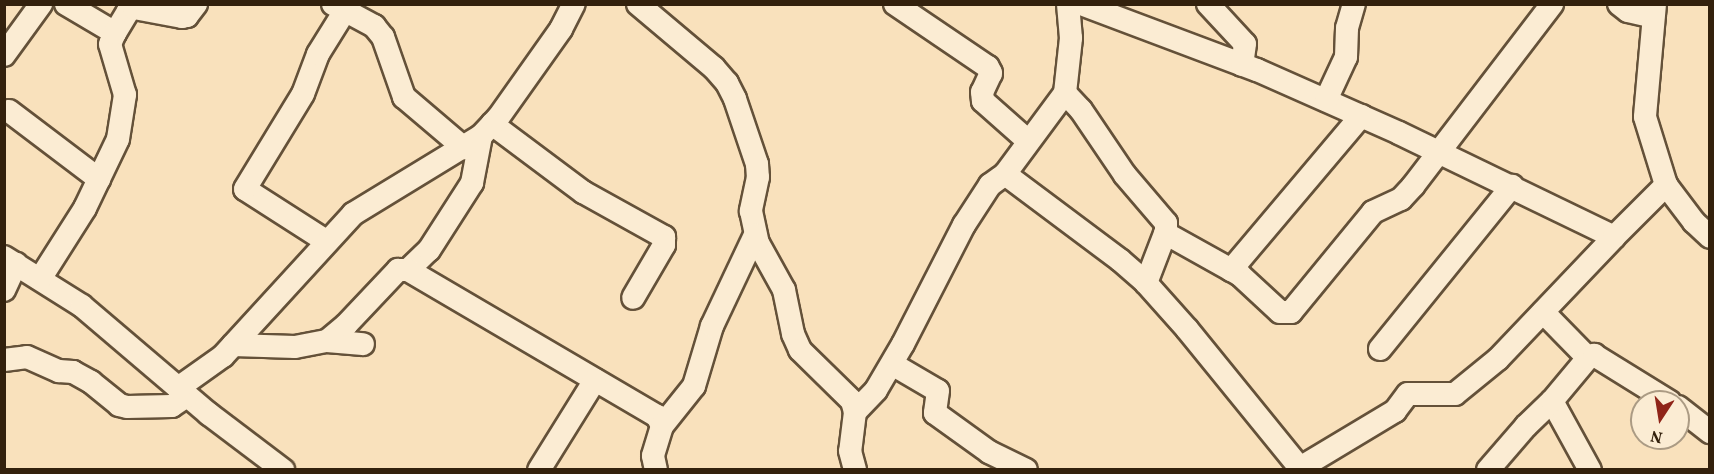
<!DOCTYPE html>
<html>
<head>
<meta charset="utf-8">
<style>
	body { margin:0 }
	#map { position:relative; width:1714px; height:474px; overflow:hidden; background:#f9e1bc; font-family:Vollkorn,serif }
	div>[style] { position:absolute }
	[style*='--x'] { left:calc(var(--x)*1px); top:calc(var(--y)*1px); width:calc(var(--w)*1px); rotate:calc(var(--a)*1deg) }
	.roads { filter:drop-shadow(2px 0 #645139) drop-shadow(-2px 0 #645139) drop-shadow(0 2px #645139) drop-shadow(0 -2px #645139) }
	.minor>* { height:22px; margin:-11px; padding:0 11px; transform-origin:11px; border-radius:11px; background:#fbecd3 }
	span { translate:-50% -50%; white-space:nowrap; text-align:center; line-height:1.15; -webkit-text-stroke:4.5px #fbecd3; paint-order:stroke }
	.frame { position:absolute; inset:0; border:6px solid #33210d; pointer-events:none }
	.north { position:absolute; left:1630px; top:390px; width:60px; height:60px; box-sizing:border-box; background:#fbecd3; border:2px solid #ab9b84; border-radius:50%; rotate:192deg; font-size:16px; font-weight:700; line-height:24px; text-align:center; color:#33210d }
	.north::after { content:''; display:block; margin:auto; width:21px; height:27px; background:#8f2418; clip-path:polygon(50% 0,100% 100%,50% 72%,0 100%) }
</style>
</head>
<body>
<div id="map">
	<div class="roads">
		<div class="minor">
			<div style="--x:66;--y:4;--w:57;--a:30.6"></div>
			<div style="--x:333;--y:4;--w:47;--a:28.2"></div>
			<div style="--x:374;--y:26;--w:14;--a:51"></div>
			<div style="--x:383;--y:37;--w:64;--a:70.7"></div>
			<div style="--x:404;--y:97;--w:79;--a:40.4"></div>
			<div style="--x:638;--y:4;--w:99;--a:40.1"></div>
			<div style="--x:714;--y:68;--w:20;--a:49"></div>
			<div style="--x:727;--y:83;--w:18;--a:63"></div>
			<div style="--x:735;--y:99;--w:69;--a:71.3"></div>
			<div style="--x:757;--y:164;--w:13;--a:86"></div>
			<div style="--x:758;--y:177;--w:35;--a:102"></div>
			<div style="--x:751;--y:211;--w:33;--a:78"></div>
			<div style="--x:758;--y:243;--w:54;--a:61"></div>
			<div style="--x:784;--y:290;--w:45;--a:78.4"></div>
			<div style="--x:793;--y:334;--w:17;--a:66"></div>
			<div style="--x:800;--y:350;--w:73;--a:44.4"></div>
			<div style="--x:852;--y:401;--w:11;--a:75"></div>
			<div style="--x:855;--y:412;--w:39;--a:97"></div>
			<div style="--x:850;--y:451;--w:20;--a:75"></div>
			<div style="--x:895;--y:4;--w:112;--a:34.1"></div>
			<div style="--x:988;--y:67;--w:7;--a:63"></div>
			<div style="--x:991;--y:73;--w:21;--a:115"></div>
			<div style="--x:982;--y:92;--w:9;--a:84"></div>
			<div style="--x:983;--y:101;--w:60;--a:41.6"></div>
			<div style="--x:1068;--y:4;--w:34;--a:85"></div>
			<div style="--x:1071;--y:38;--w:55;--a:96.2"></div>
			<div style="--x:1065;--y:93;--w:101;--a:126.5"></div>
			<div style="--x:1005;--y:174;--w:144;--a:36.8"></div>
			<div style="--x:1120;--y:260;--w:35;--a:41"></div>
			<div style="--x:1146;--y:283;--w:62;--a:48.3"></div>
			<div style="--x:1187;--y:329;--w:179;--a:50.9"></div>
			<div style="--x:1300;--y:468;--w:111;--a:-31"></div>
			<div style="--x:1395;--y:411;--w:21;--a:-53"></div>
			<div style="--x:1408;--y:394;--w:47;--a:0"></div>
			<div style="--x:1455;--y:394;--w:55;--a:-39.1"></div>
			<div style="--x:1498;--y:359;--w:168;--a:-46.4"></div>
			<div style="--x:1081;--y:4;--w:188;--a:20.6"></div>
			<div style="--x:1257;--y:70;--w:155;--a:23.9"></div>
			<div style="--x:1399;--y:133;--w:239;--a:25.8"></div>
			<div style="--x:1614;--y:237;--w:74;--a:-45"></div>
			<div style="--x:1208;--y:4;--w:54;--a:47.2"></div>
			<div style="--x:1245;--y:44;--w:21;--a:98"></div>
			<div style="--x:1619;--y:4;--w:11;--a:38"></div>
			<div style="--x:1628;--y:11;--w:26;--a:13"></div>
			<div style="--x:1655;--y:4;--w:113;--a:95.1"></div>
			<div style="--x:1645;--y:117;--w:71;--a:72.8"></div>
			<div style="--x:1666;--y:185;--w:46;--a:52.9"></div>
			<div style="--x:1694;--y:222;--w:22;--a:43"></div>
			<div style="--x:4;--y:55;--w:63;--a:-54"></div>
			<div style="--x:1065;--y:93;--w:23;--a:47"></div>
			<div style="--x:1081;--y:110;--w:78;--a:55.9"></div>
			<div style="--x:1125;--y:175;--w:63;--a:49.5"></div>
			<div style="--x:1166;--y:223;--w:8;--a:90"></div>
			<div style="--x:1166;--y:231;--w:56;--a:111"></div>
			<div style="--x:1326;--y:100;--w:47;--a:-65.1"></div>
			<div style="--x:1346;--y:57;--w:29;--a:-88"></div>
			<div style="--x:1347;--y:28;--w:25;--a:-74"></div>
			<div style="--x:9;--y:111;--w:113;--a:37.1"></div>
			<div style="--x:492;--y:124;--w:114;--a:36.8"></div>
			<div style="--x:583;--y:192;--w:93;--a:29.1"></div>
			<div style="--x:664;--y:237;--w:8;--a:90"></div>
			<div style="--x:664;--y:245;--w:61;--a:120.3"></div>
			<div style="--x:1165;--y:233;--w:86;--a:29.2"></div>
			<div style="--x:1240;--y:275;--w:54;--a:42.8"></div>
			<div style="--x:1280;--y:312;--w:11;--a:0"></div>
			<div style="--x:1291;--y:312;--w:129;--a:-50.6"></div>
			<div style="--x:1373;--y:212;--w:31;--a:-25"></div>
			<div style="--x:1401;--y:199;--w:18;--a:-47"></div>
			<div style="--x:1413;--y:186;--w:229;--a:-52.6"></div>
			<div style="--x:326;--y:241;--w:96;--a:-147.3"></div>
			<div style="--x:245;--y:189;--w:111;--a:-58.6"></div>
			<div style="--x:303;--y:94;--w:43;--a:-69.4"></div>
			<div style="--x:318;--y:54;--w:53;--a:-58.1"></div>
			<div style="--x:4;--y:257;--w:92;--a:32.1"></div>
			<div style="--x:82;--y:306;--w:167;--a:40.4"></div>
			<div style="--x:209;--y:414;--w:93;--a:37.1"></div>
			<div style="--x:408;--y:270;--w:29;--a:-44"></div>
			<div style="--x:429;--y:250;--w:80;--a:-57.3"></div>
			<div style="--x:472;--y:183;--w:48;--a:-79.2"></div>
			<div style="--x:1231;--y:270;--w:202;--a:-49.8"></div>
			<div style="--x:40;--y:279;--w:84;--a:-57.6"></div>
			<div style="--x:85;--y:208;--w:76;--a:-64.4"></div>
			<div style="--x:118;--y:139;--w:45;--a:-81"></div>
			<div style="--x:125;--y:95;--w:53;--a:-106.4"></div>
			<div style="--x:110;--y:44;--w:12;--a:-66"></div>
			<div style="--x:115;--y:33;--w:26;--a:-59"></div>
			<div style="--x:128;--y:11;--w:7;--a:-27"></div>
			<div style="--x:134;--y:8;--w:49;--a:10.6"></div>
			<div style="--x:182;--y:17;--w:5;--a:-11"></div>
			<div style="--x:187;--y:16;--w:15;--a:-53"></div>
			<div style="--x:4;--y:290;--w:29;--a:-65"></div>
			<div style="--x:1543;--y:312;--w:64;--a:45.6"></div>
			<div style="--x:327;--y:341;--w:36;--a:5"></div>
			<div style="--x:233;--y:345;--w:62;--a:1.8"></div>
			<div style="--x:295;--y:347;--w:33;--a:-11"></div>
			<div style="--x:327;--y:341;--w:25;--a:-40"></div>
			<div style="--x:346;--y:325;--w:76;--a:-46.6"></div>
			<div style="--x:398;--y:270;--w:10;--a:0"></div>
			<div style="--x:408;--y:270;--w:289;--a:30.4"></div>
			<div style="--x:657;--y:416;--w:11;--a:63"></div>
			<div style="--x:662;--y:426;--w:31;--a:107"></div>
			<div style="--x:653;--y:456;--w:14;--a:78"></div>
			<div style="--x:1380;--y:349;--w:210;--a:-51"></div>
			<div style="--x:4;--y:360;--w:23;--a:-7"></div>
			<div style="--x:27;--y:357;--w:35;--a:24"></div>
			<div style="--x:59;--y:371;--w:14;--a:4"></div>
			<div style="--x:73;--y:372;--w:21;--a:29"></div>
			<div style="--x:91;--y:382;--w:36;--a:39"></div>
			<div style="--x:119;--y:405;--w:8;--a:14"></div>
			<div style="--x:127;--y:407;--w:45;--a:-1.3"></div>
			<div style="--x:172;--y:406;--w:18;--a:-34"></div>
			<div style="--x:892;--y:364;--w:53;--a:30.4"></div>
			<div style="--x:938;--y:391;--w:22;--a:98"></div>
			<div style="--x:935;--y:413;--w:67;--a:35.8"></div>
			<div style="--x:989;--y:452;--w:41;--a:25.9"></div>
			<div style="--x:178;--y:388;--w:55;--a:-35.4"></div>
			<div style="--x:223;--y:356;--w:193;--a:-47.5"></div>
			<div style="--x:353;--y:214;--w:150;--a:-31.4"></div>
			<div style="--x:481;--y:136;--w:25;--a:-47"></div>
			<div style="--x:498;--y:118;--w:109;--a:-54.7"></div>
			<div style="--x:561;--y:29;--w:28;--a:-63"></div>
			<div style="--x:1552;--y:401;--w:79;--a:61.2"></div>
			<div style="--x:1678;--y:407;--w:41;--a:38"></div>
			<div style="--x:855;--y:412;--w:30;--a:-46"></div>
			<div style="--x:876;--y:390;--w:53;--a:-59.6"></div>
			<div style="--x:903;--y:344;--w:134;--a:-62.9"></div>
			<div style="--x:964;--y:225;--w:48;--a:-57"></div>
			<div style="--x:990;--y:185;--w:19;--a:-36"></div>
			<div style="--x:662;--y:426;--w:51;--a:-51.3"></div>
			<div style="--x:694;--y:386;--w:63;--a:-73.3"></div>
			<div style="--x:712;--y:326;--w:101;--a:-64.7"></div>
			<div style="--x:539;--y:470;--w:106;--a:-58.1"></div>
			<div style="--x:1488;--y:470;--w:58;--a:-49.2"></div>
			<div style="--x:1526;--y:426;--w:36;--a:-44"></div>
			<div style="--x:1552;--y:401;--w:56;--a:-50.1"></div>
			<div style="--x:1588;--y:358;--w:7;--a:-27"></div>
			<div style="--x:1594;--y:355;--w:89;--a:31.7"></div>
		</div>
	</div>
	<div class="frame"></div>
	<div class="north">N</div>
</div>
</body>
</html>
